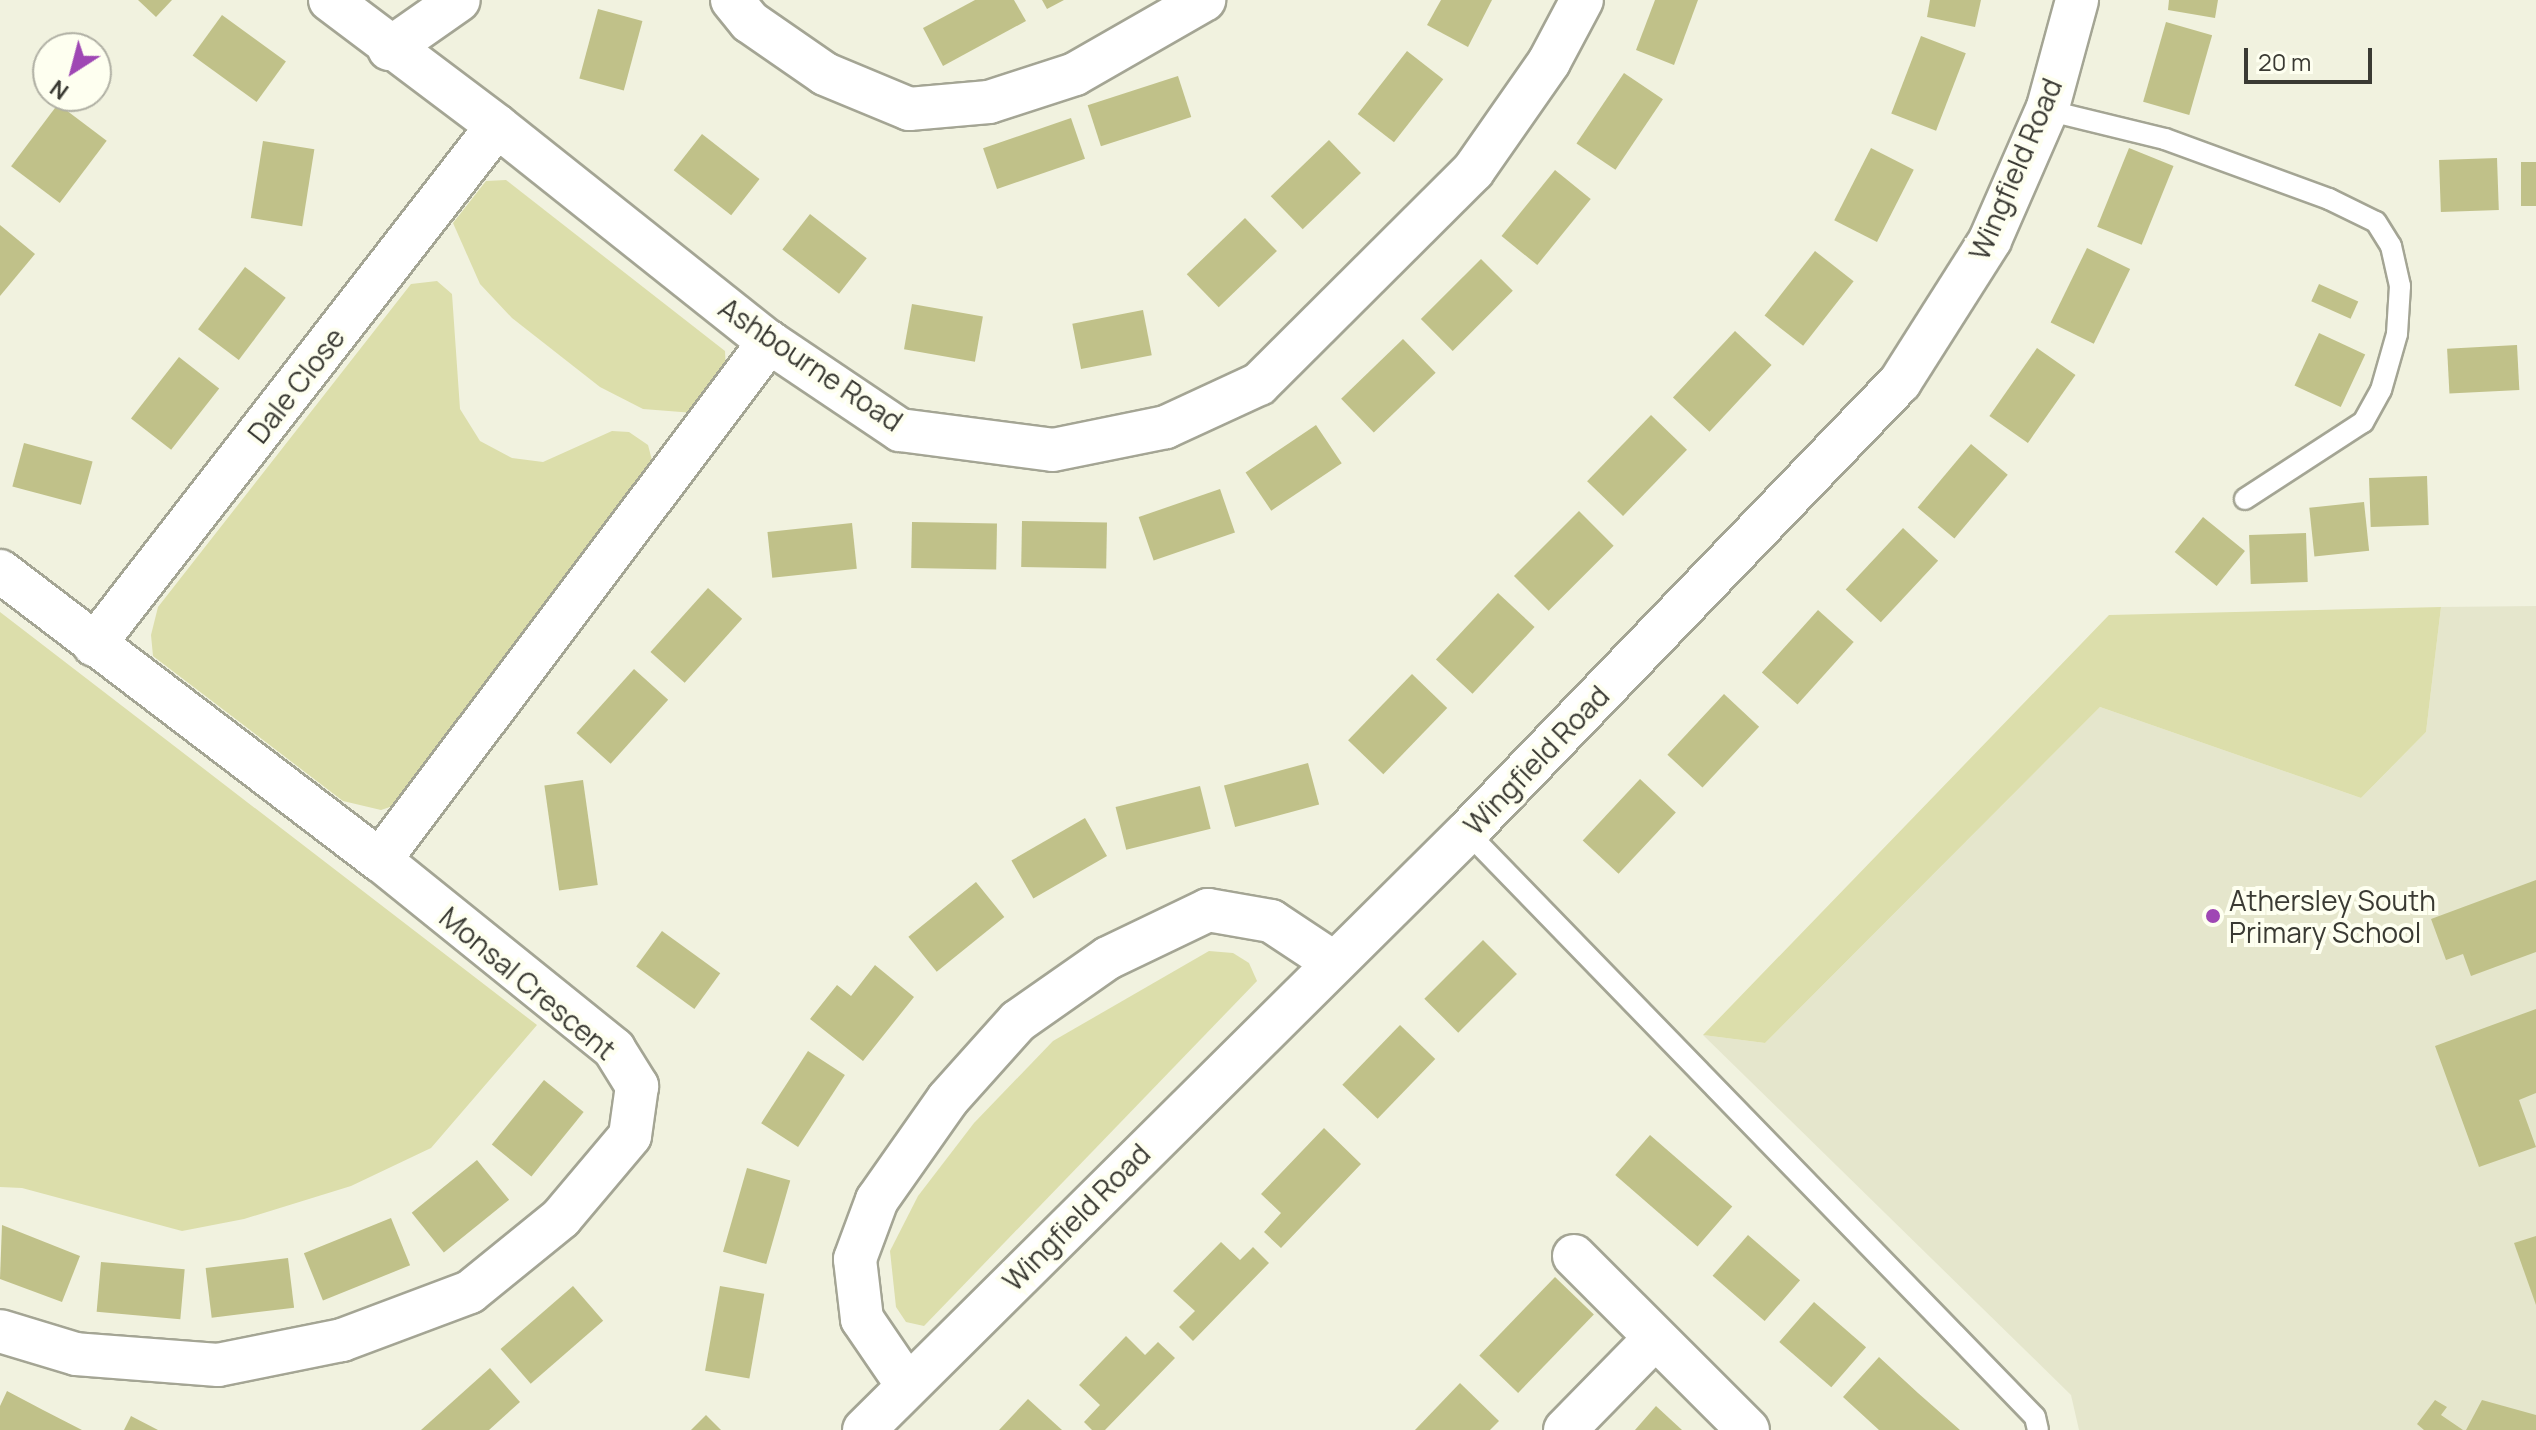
<!DOCTYPE html>
<html>
<head>
<meta charset="utf-8">
<style>
	body { margin:0 }
	#map { position:relative; width:2536px; height:1430px; overflow:hidden; background:#f1f2df; font-family:Manrope,sans-serif }
	div>[style] { position:absolute }
	[style*='--x'] { left:calc(var(--x)*1px); top:calc(var(--y)*1px); width:calc(var(--w)*1px); rotate:calc(var(--a)*1deg) }
	.built>* { inset:0; background:#e5e6cc }
	.green>* { inset:0; background:#dcdeab }
	.building>* { inset:0; background:#c0c189; transform-origin:0 0 }
	.roads { filter:drop-shadow(2px 0 #a4a594) drop-shadow(-2px 0 #a4a594) drop-shadow(0 2px #a4a594) drop-shadow(0 -2px #a4a594) }
	.service>* { height:20px; margin:-10px; padding:0 10px; transform-origin:10px; border-radius:10px; background:#fff }
	.minor>* { height:42px; margin:-21px; padding:0 21px; transform-origin:21px; border-radius:21px; background:#fff }
	.dots>* { width:22px; height:22px; translate:-50% -50%; box-sizing:border-box; border:4px solid #fefff0; border-radius:50% }
	span { translate:-50% -50%; white-space:nowrap; text-align:center; line-height:1.15; -webkit-text-stroke:8px #fefff0; paint-order:stroke }
	.street-label { font-size:28px; color:#3a3a33 }
	.poi-label { font-size:28px; color:#3a3a33 }
	.left { translate:0 -50%; text-align:left }
	.north { position:absolute; left:32px; top:32px; width:80px; height:80px; box-sizing:border-box; background:#fefff0; border:2px solid #b0b0a4; border-radius:50%; rotate:216deg; font-size:22px; font-weight:700; line-height:32px; text-align:center; color:#3a3a33 }
	.north::after { content:''; display:block; margin:auto; width:28px; height:36px; background:#9f47b4; clip-path:polygon(50% 0,100% 100%,50% 72%,0 100%) }
	.scale { position:absolute; left:2244px; top:48px; width:128px; height:36px; box-sizing:border-box; border:4px solid #3a3a33; border-top:0; padding-left:10px; font-size:24px; line-height:28px; white-space:nowrap; color:#3a3a33; -webkit-text-stroke:6px #fefff0; paint-order:stroke }
</style>
</head>
<body>
<div id="map">
	<div class="built">
		<div style="clip-path:polygon(2536px 606px,2536px 1430px,2079px 1430px,2071px 1395px,1703px 1035px,1765px 1043px,2100px 707px,2361px 798px,2426px 732px,2441px 607px)"></div>
	</div>
	<div class="green">
		<div style="clip-path:polygon(506px 180px,725px 351px,726px 372px,694px 413px,643px 409px,600px 387px,512px 318px,480px 284px,453px 223px,486px 181px)"></div>
		<div style="clip-path:polygon(437px 281px,452px 294px,460px 409px,480px 441px,512px 458px,543px 462px,612px 431px,629px 432px,648px 445px,653px 464px,393px 806px,381px 810px,343px 801px,153px 656px,151px 635px,158px 607px,411px 284px)"></div>
		<div style="clip-path:polygon(2441px 607px,2426px 732px,2361px 798px,2100px 707px,1765px 1043px,1703px 1035px,2109px 615px)"></div>
		<div style="clip-path:polygon(0 612px,537px 1025px,431px 1148px,351px 1186px,244px 1219px,182px 1231px,22px 1188px,0 1187px)"></div>
		<div style="clip-path:polygon(1209px 951px,1233px 953px,1249px 963px,1257px 981px,924px 1326px,906px 1322px,896px 1307px,890px 1251px,918px 1196px,974px 1123px,1053px 1041px)"></div>
	</div>
	<div class="building">
		<div style="clip-path:polygon(138px 0,172px 0,156px 17px)"></div>
		<div style="clip-path:polygon(975px 0,1014px 0,1026px 21px,943px 66px,923px 28px)"></div>
		<div style="clip-path:polygon(1042px 0,1064px 0,1047px 9px)"></div>
		<div style="clip-path:polygon(1441px 0,1492px 0,1468px 47px,1427px 25px)"></div>
		<div style="clip-path:polygon(1655px 0,1698px 0,1674px 65px,1636px 50px)"></div>
		<div style="clip-path:polygon(1930px 0,1981px 0,1975px 27px,1927px 17px)"></div>
		<div style="clip-path:polygon(2169px 0,2218px 0,2215px 18px,2168px 10px)"></div>
		<div style="left:598px;top:9px;width:46px;height:72px;rotate:15deg"></div>
		<div style="left:222px;top:15px;width:79px;height:50px;rotate:36deg"></div>
		<div style="left:2166px;top:22px;width:48px;height:83px;rotate:16deg"></div>
		<div style="left:1921px;top:36px;width:48px;height:83px;rotate:21deg"></div>
		<div style="left:1407px;top:51px;width:46px;height:80px;rotate:38deg"></div>
		<div style="left:1624px;top:73px;width:47px;height:85px;rotate:34deg"></div>
		<div style="left:1178px;top:76px;width:43px;height:95px;rotate:72deg"></div>
		<div style="left:58px;top:104px;width:61px;height:78px;rotate:37deg"></div>
		<div style="left:1071px;top:118px;width:43px;height:93px;rotate:71deg"></div>
		<div style="left:702px;top:134px;width:73px;height:46px;rotate:38deg"></div>
		<div style="left:1329px;top:140px;width:46px;height:81px;rotate:46deg"></div>
		<div style="left:263px;top:141px;width:52px;height:78px;rotate:9deg"></div>
		<div style="left:1871px;top:148px;width:48px;height:81px;rotate:27deg"></div>
		<div style="left:2129px;top:148px;width:48px;height:85px;rotate:22deg"></div>
		<div style="left:2497px;top:158px;width:52px;height:58px;rotate:88deg"></div>
		<div style="left:2521px;top:162px;width:15px;height:44px"></div>
		<div style="left:1555px;top:170px;width:46px;height:85px;rotate:39deg"></div>
		<div style="left:810px;top:214px;width:72px;height:45px;rotate:38deg"></div>
		<div style="left:1245px;top:218px;width:46px;height:81px;rotate:46deg"></div>
		<div style="clip-path:polygon(0 225px,35px 254px,0 296px)"></div>
		<div style="left:2087px;top:248px;width:48px;height:83px;rotate:26deg"></div>
		<div style="left:1815px;top:251px;width:49px;height:82px;rotate:38deg"></div>
		<div style="left:1481px;top:259px;width:45px;height:85px;rotate:45deg"></div>
		<div style="left:245px;top:267px;width:51px;height:78px;rotate:37deg"></div>
		<div style="left:2319px;top:284px;width:43px;height:19px;rotate:24deg"></div>
		<div style="left:912px;top:304px;width:72px;height:46px;rotate:10deg"></div>
		<div style="left:1143px;top:310px;width:46px;height:72px;rotate:79deg"></div>
		<div style="left:1735px;top:331px;width:50px;height:91px;rotate:43deg"></div>
		<div style="left:2319px;top:333px;width:51px;height:58px;rotate:25deg"></div>
		<div style="left:1403px;top:339px;width:47px;height:86px;rotate:46deg"></div>
		<div style="left:2517px;top:345px;width:45px;height:70px;rotate:87deg"></div>
		<div style="left:2037px;top:348px;width:47px;height:83px;rotate:35deg"></div>
		<div style="left:179px;top:357px;width:51px;height:78px;rotate:38deg"></div>
		<div style="left:1651px;top:415px;width:50px;height:92px;rotate:44deg"></div>
		<div style="left:1316px;top:425px;width:46px;height:85px;rotate:56deg"></div>
		<div style="left:24px;top:443px;width:71px;height:45px;rotate:15deg"></div>
		<div style="left:1971px;top:444px;width:48px;height:83px;rotate:40deg"></div>
		<div style="left:2427px;top:476px;width:49px;height:58px;rotate:88deg"></div>
		<div style="left:1220px;top:489px;width:46px;height:86px;rotate:71deg"></div>
		<div style="left:2364px;top:502px;width:49px;height:55px;rotate:84deg"></div>
		<div style="left:1579px;top:511px;width:49px;height:92px;rotate:45deg"></div>
		<div style="left:2203px;top:517px;width:54px;height:45px;rotate:39deg"></div>
		<div style="left:1022px;top:521px;width:85px;height:46px;rotate:1deg"></div>
		<div style="left:912px;top:522px;width:85px;height:46px;rotate:1deg"></div>
		<div style="left:852px;top:523px;width:46px;height:85px;rotate:84deg"></div>
		<div style="left:1903px;top:528px;width:48px;height:84px;rotate:43deg"></div>
		<div style="left:2306px;top:533px;width:49px;height:57px;rotate:88deg"></div>
		<div style="left:708px;top:588px;width:46px;height:86px;rotate:42deg"></div>
		<div style="left:1498px;top:593px;width:50px;height:91px;rotate:43deg"></div>
		<div style="left:1818px;top:610px;width:48px;height:84px;rotate:42deg"></div>
		<div style="left:634px;top:669px;width:46px;height:86px;rotate:42deg"></div>
		<div style="left:1412px;top:674px;width:49px;height:92px;rotate:44deg"></div>
		<div style="left:1724px;top:694px;width:48px;height:83px;rotate:43deg"></div>
		<div style="left:1308px;top:763px;width:43px;height:87px;rotate:75deg"></div>
		<div style="left:1640px;top:779px;width:49px;height:84px;rotate:43deg"></div>
		<div style="left:583px;top:780px;width:106px;height:39px;rotate:82deg"></div>
		<div style="left:1200px;top:786px;width:44px;height:87px;rotate:76deg"></div>
		<div style="left:1085px;top:818px;width:44px;height:85px;rotate:60deg"></div>
		<div style="clip-path:polygon(2536px 880px,2536px 952px,2471px 976px,2463px 954px,2446px 960px,2431px 919px)"></div>
		<div style="left:976px;top:882px;width:45px;height:87px;rotate:51deg"></div>
		<div style="left:662px;top:931px;width:72px;height:44px;rotate:36deg"></div>
		<div style="left:1483px;top:940px;width:48px;height:83px;rotate:45deg"></div>
		<div style="clip-path:polygon(875px 965px,914px 997px,863px 1061px,810px 1019px,837px 985px,851px 996px)"></div>
		<div style="clip-path:polygon(2536px 1009px,2536px 1093px,2519px 1100px,2536px 1147px,2479px 1167px,2435px 1046px)"></div>
		<div style="left:1400px;top:1025px;width:49px;height:83px;rotate:44deg"></div>
		<div style="left:808px;top:1051px;width:44px;height:86px;rotate:33deg"></div>
		<div style="left:544px;top:1080px;width:51px;height:83px;rotate:39deg"></div>
		<div style="clip-path:polygon(1324px 1128px,1361px 1164px,1281px 1248px,1264px 1232px,1281px 1213px,1261px 1194px)"></div>
		<div style="left:1650px;top:1135px;width:109px;height:53px;rotate:41deg"></div>
		<div style="left:477px;top:1160px;width:51px;height:84px;rotate:51deg"></div>
		<div style="left:747px;top:1168px;width:45px;height:87px;rotate:16deg"></div>
		<div style="left:391px;top:1218px;width:51px;height:94px;rotate:68deg"></div>
		<div style="clip-path:polygon(2px 1225px,80px 1256px,62px 1302px,0 1279px)"></div>
		<div style="left:1748px;top:1235px;width:69px;height:54px;rotate:41deg"></div>
		<div style="clip-path:polygon(2536px 1236px,2536px 1305px,2514px 1243px)"></div>
		<div style="clip-path:polygon(1221px 1242px,1240px 1260px,1253px 1247px,1269px 1263px,1193px 1341px,1179px 1327px,1195px 1311px,1173px 1291px)"></div>
		<div style="left:288px;top:1258px;width:50px;height:83px;rotate:83deg"></div>
		<div style="left:101px;top:1262px;width:84px;height:50px;rotate:5deg"></div>
		<div style="left:1555px;top:1277px;width:54px;height:109px;rotate:44deg"></div>
		<div style="left:573px;top:1286px;width:46px;height:96px;rotate:49deg"></div>
		<div style="left:720px;top:1286px;width:45px;height:86px;rotate:10deg"></div>
		<div style="left:1814px;top:1302px;width:69px;height:53px;rotate:41deg"></div>
		<div style="clip-path:polygon(1126px 1336px,1145px 1355px,1158px 1342px,1175px 1358px,1105px 1430px,1092px 1430px,1084px 1422px,1100px 1405px,1079px 1385px)"></div>
		<div style="clip-path:polygon(1879px 1357px,1918px 1393px,1960px 1430px,1879px 1430px,1843px 1397px)"></div>
		<div style="clip-path:polygon(490px 1368px,520px 1402px,489px 1430px,421px 1430px)"></div>
		<div style="clip-path:polygon(1460px 1383px,1499px 1421px,1490px 1430px,1415px 1430px)"></div>
		<div style="clip-path:polygon(7px 1391px,43px 1410px,82px 1430px,0 1430px,0 1406px)"></div>
		<div style="clip-path:polygon(1028px 1399px,1062px 1430px,999px 1430px)"></div>
		<div style="clip-path:polygon(2435px 1400px,2447px 1407px,2441px 1415px,2463px 1430px,2424px 1430px,2417px 1424px)"></div>
		<div style="clip-path:polygon(2482px 1400px,2536px 1415px,2536px 1430px,2466px 1430px)"></div>
		<div style="clip-path:polygon(1656px 1406px,1682px 1430px,1635px 1430px)"></div>
		<div style="clip-path:polygon(706px 1415px,721px 1430px,691px 1430px)"></div>
		<div style="clip-path:polygon(131px 1416px,158px 1430px,124px 1430px)"></div>
	</div>
	<div class="roads">
		<div class="service">
			<div style="--x:2046;--y:110;--w:122;--a:13.7"></div>
			<div style="--x:2165;--y:139;--w:175;--a:20.1"></div>
			<div style="--x:2329;--y:199;--w:52;--a:26.1"></div>
			<div style="--x:2376;--y:222;--w:28;--a:58"></div>
			<div style="--x:2391;--y:246;--w:41;--a:77.3"></div>
			<div style="--x:2400;--y:286;--w:48;--a:93.6"></div>
			<div style="--x:2397;--y:334;--w:58;--a:105.9"></div>
			<div style="--x:2381;--y:390;--w:37;--a:119"></div>
			<div style="--x:2363;--y:422;--w:141;--a:146.9"></div>
			<div style="--x:1467;--y:832;--w:815;--a:45.84"></div>
			<div style="--x:2035;--y:1417;--w:13;--a:77"></div>
		</div>
		<div class="minor">
			<div style="--x:330;--y:0;--w:209;--a:37"></div>
			<div style="--x:497;--y:126;--w:347;--a:38.5"></div>
			<div style="--x:769;--y:342;--w:158;--a:33.9"></div>
			<div style="--x:900;--y:430;--w:154;--a:7.4"></div>
			<div style="--x:1053;--y:450;--w:115;--a:-11.5"></div>
			<div style="--x:1166;--y:427;--w:102;--a:-24.8"></div>
			<div style="--x:1259;--y:384;--w:302;--a:-44.9"></div>
			<div style="--x:1473;--y:171;--w:133;--a:-55.1"></div>
			<div style="--x:1549;--y:62;--w:70;--a:-62"></div>
			<div style="--x:732;--y:0;--w:28;--a:51"></div>
			<div style="--x:750;--y:22;--w:91;--a:34.7"></div>
			<div style="--x:825;--y:74;--w:91;--a:22.6"></div>
			<div style="--x:909;--y:109;--w:80;--a:-5"></div>
			<div style="--x:989;--y:102;--w:90;--a:-18"></div>
			<div style="--x:1075;--y:74;--w:149;--a:-29.8"></div>
			<div style="--x:389;--y:49;--w:85;--a:-35"></div>
			<div style="--x:0;--y:571;--w:477;--a:37.3"></div>
			<div style="--x:380;--y:860;--w:301;--a:38.9"></div>
			<div style="--x:614;--y:1049;--w:44;--a:58.1"></div>
			<div style="--x:637;--y:1086;--w:50;--a:98"></div>
			<div style="--x:630;--y:1136;--w:107;--a:130.1"></div>
			<div style="--x:561;--y:1218;--w:117;--a:140.9"></div>
			<div style="--x:470;--y:1292;--w:137;--a:159.4"></div>
			<div style="--x:342;--y:1340;--w:126;--a:168.6"></div>
			<div style="--x:218;--y:1365;--w:142;--a:-175.6"></div>
			<div style="--x:76;--y:1354;--w:79;--a:-163.2"></div>
			<div style="--x:94;--y:645;--w:657;--a:-52.17"></div>
			<div style="--x:380;--y:860;--w:648;--a:-53.09"></div>
			<div style="--x:1574;--y:1256;--w:246;--a:45"></div>
			<div style="--x:907;--y:1385;--w:80;--a:-124.3"></div>
			<div style="--x:862;--y:1319;--w:60;--a:-96.7"></div>
			<div style="--x:855;--y:1259;--w:63;--a:-69.6"></div>
			<div style="--x:877;--y:1200;--w:123;--a:-54.9"></div>
			<div style="--x:948;--y:1099;--w:105;--a:-48.1"></div>
			<div style="--x:1018;--y:1021;--w:110;--a:-35"></div>
			<div style="--x:1108;--y:958;--w:111;--a:-25.6"></div>
			<div style="--x:1208;--y:910;--w:64;--a:9.9"></div>
			<div style="--x:1271;--y:921;--w:74;--a:33.5"></div>
			<div style="--x:864;--y:1430;--w:849;--a:-44.76"></div>
			<div style="--x:1467;--y:832;--w:624;--a:-46.1"></div>
			<div style="--x:1900;--y:382;--w:168;--a:-57.6"></div>
			<div style="--x:1990;--y:240;--w:145;--a:-66.4"></div>
			<div style="--x:2048;--y:107;--w:111;--a:-74.8"></div>
			<div style="--x:1565;--y:1430;--w:127;--a:-45.6"></div>
		</div>
	</div>
	<div class="dots">
		<div style="left:2213px;top:916px;background:#9f47b4"></div>
	</div>
	<div class="street-label">
		<span style="left:2015px;top:169px;rotate:-67deg">Wingfield Road</span>
		<span style="left:811px;top:364px;rotate:34deg">Ashbourne Road</span>
		<span style="left:296px;top:385px;rotate:-52deg">Dale Close</span>
		<span style="left:1536px;top:760px;rotate:-46deg">Wingfield Road</span>
		<span style="left:528px;top:983px;rotate:40deg">Monsal Crescent</span>
		<span style="left:1076px;top:1217px;rotate:-45deg">Wingfield Road</span>
	</div>
	<div class="poi-label">
		<span class="left" style="left:2229px;top:916px">Athersley South<br>Primary School</span>
	</div>
	<div class="north">N</div>
	<div class="scale">20 m</div>
</div>
</body>
</html>
